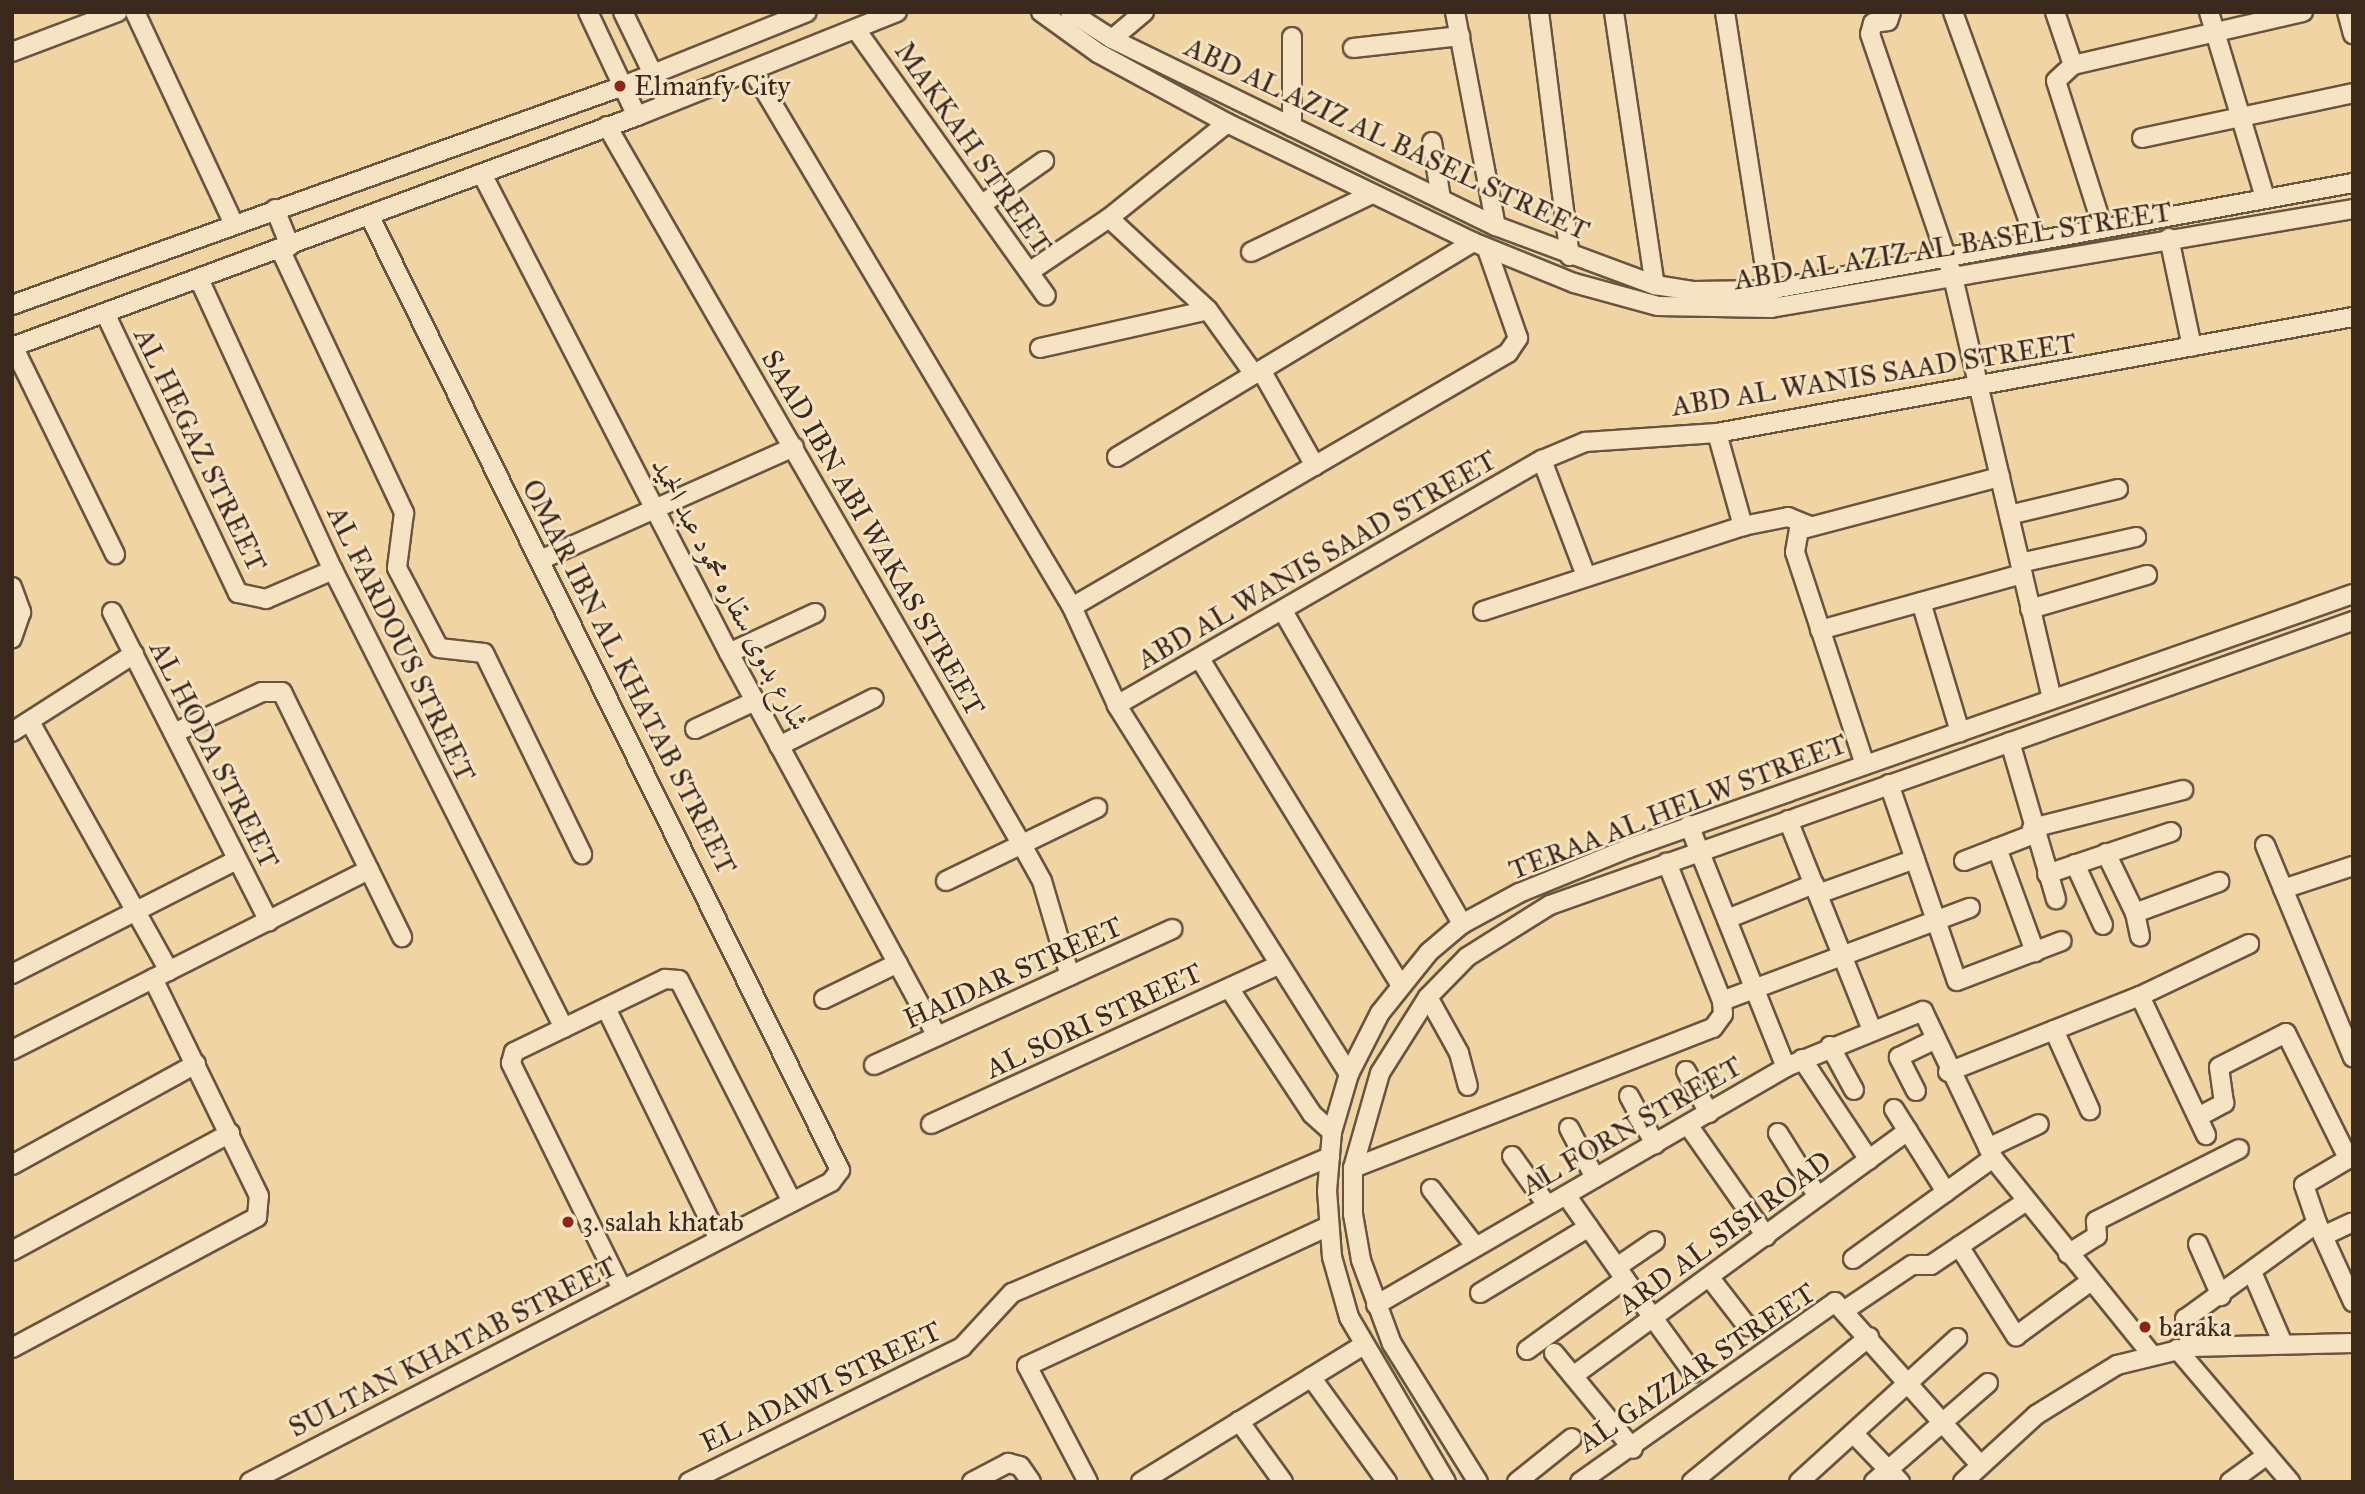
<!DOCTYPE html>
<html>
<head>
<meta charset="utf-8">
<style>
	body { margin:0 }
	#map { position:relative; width:2365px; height:1494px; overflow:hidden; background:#f1d4a4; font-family:"IM FELL Great Primer",Amiri,serif }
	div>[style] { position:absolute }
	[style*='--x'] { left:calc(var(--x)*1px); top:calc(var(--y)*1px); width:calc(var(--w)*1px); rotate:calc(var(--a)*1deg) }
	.roads { filter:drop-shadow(2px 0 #695440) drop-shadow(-2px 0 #695440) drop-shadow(0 2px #695440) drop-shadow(0 -2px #695440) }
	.minor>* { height:18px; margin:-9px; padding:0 9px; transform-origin:9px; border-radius:9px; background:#f6e3c4 }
	.dots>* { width:19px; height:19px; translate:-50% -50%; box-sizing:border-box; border:4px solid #f6e3c4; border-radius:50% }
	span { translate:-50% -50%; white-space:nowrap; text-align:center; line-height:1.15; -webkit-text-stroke:6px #f6e3c4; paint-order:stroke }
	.poi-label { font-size:28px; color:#3c291e }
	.left { translate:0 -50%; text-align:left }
	.street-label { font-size:28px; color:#3c291e }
	.frame { position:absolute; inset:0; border:14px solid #3c291e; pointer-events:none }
</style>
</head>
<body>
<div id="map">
	<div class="roads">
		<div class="minor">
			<div style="--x:135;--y:12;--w:234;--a:65"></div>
			<div style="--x:588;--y:12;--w:115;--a:64.8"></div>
			<div style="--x:623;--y:12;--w:101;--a:64.2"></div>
			<div style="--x:1041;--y:12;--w:70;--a:35.7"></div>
			<div style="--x:1098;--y:53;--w:147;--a:28.5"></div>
			<div style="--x:1227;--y:123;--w:273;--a:25.8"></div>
			<div style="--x:1473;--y:242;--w:109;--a:22.1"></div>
			<div style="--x:1574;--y:283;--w:87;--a:15.3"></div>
			<div style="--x:1658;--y:306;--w:113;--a:1"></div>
			<div style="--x:1771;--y:308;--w:590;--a:-9.65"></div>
			<div style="--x:1070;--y:12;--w:50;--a:32.7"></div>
			<div style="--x:1112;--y:39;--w:427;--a:26"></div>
			<div style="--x:1496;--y:226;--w:170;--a:20.4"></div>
			<div style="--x:1655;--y:285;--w:38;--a:9"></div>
			<div style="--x:1693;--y:291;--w:75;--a:-0.8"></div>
			<div style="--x:1768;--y:290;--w:595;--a:-10.37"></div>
			<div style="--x:1455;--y:12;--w:218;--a:79.2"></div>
			<div style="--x:1539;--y:12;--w:246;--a:82.8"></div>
			<div style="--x:1614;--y:12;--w:276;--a:81.5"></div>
			<div style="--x:1725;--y:12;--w:291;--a:81.1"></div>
			<div style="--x:1891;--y:12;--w:9;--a:108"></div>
			<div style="--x:1888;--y:21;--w:15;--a:172"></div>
			<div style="--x:1873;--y:23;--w:11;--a:105"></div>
			<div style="--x:1870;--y:34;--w:257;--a:71.1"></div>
			<div style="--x:1953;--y:277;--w:433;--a:76.8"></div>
			<div style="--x:1953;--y:12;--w:244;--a:70.1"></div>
			<div style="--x:2055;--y:12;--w:56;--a:71.2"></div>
			<div style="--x:2073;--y:65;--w:23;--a:137"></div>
			<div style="--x:2056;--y:81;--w:154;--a:72.3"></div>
			<div style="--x:2209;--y:12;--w:194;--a:73.2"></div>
			<div style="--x:2347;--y:12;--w:23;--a:75"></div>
			<div style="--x:857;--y:31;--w:325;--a:54.5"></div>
			<div style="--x:1292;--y:37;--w:90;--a:90"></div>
			<div style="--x:1112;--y:39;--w:42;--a:-40.2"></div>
			<div style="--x:1353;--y:48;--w:108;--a:-6.4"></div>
			<div style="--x:12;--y:52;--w:113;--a:-20.7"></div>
			<div style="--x:2073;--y:65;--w:236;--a:-13"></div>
			<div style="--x:753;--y:71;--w:624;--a:59.24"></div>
			<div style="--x:1072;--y:607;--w:505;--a:-30.22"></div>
			<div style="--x:1508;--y:353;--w:18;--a:-56"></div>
			<div style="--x:1518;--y:338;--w:94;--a:-109.2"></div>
			<div style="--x:607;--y:126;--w:830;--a:60.01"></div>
			<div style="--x:1022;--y:845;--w:41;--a:60.9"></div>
			<div style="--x:1042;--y:881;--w:99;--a:73.6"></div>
			<div style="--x:2142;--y:138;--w:216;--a:-12"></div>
			<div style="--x:1432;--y:142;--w:58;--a:81"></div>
			<div style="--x:482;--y:174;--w:539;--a:62.72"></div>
			<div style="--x:729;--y:653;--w:436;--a:61.5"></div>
			<div style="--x:981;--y:205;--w:77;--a:-34.9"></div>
			<div style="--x:275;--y:209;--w:40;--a:68"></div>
			<div style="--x:1109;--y:218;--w:135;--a:42.9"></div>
			<div style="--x:1208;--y:310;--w:79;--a:54.3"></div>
			<div style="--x:2169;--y:238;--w:111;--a:78.1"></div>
			<div style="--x:280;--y:249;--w:292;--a:64.8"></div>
			<div style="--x:404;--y:513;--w:55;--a:97.3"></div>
			<div style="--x:397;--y:568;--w:90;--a:62.3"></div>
			<div style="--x:439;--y:648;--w:45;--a:6.3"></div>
			<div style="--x:484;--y:653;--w:224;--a:64"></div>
			<div style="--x:1251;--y:252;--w:134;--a:-25.6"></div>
			<div style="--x:1029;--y:272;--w:97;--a:-34"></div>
			<div style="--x:1109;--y:218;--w:151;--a:-38.8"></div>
			<div style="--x:199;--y:279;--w:320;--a:65.3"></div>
			<div style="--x:333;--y:570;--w:513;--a:63.24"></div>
			<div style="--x:12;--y:305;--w:649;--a:-19.72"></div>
			<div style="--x:623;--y:86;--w:198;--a:-21.9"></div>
			<div style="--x:105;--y:313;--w:310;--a:64.6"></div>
			<div style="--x:238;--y:593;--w:29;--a:12"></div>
			<div style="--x:266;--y:599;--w:73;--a:-23.4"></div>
			<div style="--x:13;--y:346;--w:232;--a:63.9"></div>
			<div style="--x:12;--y:347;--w:666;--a:-20.28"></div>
			<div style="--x:637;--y:116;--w:280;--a:-21.8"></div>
			<div style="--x:1040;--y:348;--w:172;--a:-12.7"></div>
			<div style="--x:1261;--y:370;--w:110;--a:60.6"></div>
			<div style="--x:1717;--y:433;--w:97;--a:74.4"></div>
			<div style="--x:1117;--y:457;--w:416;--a:-31.1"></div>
			<div style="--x:1542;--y:460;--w:124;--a:69.2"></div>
			<div style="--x:2009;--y:515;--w:112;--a:-13.4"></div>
			<div style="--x:540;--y:560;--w:278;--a:-24"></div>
			<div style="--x:2020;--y:563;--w:119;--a:-12.6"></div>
			<div style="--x:12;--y:587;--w:27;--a:70"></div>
			<div style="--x:21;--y:612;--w:28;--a:109"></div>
			<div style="--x:1921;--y:602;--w:136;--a:73.3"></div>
			<div style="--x:1072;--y:607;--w:108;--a:65.3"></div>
			<div style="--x:2030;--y:609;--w:122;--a:-16.2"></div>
			<div style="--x:1283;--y:611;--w:361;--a:60.2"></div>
			<div style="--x:1483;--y:611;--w:274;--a:-18.1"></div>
			<div style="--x:1743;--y:526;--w:46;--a:-11.3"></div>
			<div style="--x:1788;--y:517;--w:22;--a:22"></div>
			<div style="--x:112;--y:612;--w:347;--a:63.1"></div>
			<div style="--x:1820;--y:630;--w:210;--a:-15.5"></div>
			<div style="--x:729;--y:653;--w:95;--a:-24.9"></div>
			<div style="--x:1200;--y:659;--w:382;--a:58.4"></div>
			<div style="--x:30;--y:722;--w:285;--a:60.8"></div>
			<div style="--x:695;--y:729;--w:66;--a:-25"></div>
			<div style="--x:12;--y:732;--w:145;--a:-32.6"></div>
			<div style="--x:174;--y:733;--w:97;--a:-25"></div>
			<div style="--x:262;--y:692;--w:20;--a:0"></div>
			<div style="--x:282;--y:692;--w:273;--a:63.9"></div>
			<div style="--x:2010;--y:742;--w:164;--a:73.7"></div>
			<div style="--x:779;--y:746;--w:106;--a:-26.8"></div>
			<div style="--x:1865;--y:765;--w:224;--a:-108.2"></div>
			<div style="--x:1795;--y:552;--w:22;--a:-80"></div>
			<div style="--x:1799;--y:530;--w:208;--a:-14.8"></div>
			<div style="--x:1889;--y:784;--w:208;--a:71"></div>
			<div style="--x:1957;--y:981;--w:112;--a:-20.9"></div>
			<div style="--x:1788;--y:820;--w:224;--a:68.2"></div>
			<div style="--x:1689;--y:825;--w:261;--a:68.2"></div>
			<div style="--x:2032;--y:828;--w:156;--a:-14.1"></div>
			<div style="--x:2265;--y:845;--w:230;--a:67.5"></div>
			<div style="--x:1997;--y:848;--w:111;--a:69.9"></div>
			<div style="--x:2106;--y:853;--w:67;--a:64.2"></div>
			<div style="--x:2135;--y:913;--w:90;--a:-20.3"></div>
			<div style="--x:1964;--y:861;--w:75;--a:-21.1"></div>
			<div style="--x:2075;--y:864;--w:67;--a:65.3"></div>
			<div style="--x:2047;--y:874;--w:131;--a:-18.7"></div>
			<div style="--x:946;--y:881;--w:168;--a:-25.8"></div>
			<div style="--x:2283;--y:889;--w:74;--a:-18.2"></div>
			<div style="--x:1818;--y:894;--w:103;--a:-19.8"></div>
			<div style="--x:2135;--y:913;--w:24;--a:78"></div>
			<div style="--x:1727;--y:919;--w:94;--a:-21.9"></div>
			<div style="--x:12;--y:974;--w:252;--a:-26.9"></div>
			<div style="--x:1229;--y:988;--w:151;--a:56.6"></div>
			<div style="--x:1312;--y:1114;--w:27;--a:42"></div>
			<div style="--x:2140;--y:996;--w:154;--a:64.6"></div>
			<div style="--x:1428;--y:997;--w:64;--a:61"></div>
			<div style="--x:1459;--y:1053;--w:34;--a:75"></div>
			<div style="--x:824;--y:999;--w:82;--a:-25.9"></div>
			<div style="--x:1722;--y:1001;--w:265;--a:-20.6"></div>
			<div style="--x:606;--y:1008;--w:256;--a:64"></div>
			<div style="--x:2054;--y:1030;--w:88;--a:65.8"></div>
			<div style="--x:1830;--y:1046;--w:50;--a:61.4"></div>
			<div style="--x:12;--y:1050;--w:400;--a:-26.8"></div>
			<div style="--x:1802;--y:1059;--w:121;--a:56.4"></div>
			<div style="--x:874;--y:1065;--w:328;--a:-24.5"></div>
			<div style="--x:1686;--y:1071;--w:48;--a:61.3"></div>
			<div style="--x:1948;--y:1072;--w:206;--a:-21.6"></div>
			<div style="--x:2140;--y:996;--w:121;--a:-25.5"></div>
			<div style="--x:1349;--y:1074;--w:436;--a:-122.2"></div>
			<div style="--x:1117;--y:705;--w:491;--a:-30"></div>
			<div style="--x:1542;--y:460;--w:47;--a:-22.7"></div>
			<div style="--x:1585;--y:442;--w:132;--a:-3.9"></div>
			<div style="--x:1717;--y:433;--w:646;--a:-10.34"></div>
			<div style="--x:1916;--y:1091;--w:38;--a:-117"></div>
			<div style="--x:1899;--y:1057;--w:41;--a:-25.9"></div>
			<div style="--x:1629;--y:1096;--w:55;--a:61.6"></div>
			<div style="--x:1894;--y:1109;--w:98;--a:57.9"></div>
			<div style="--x:2198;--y:1117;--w:30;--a:-28"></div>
			<div style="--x:2224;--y:1103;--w:36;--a:-98"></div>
			<div style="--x:2219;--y:1067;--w:75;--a:-26.9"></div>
			<div style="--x:2286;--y:1033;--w:140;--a:63.6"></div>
			<div style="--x:931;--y:1124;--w:383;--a:-24.6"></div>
			<div style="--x:1688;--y:1125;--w:136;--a:54.9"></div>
			<div style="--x:1569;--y:1128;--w:56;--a:62.5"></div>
			<div style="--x:1778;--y:1133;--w:75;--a:58"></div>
			<div style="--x:1988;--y:1148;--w:56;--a:-25.2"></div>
			<div style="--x:1512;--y:1156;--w:60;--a:54.5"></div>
			<div style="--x:12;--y:1165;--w:210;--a:-28.8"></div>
			<div style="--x:1353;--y:1168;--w:386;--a:-21.3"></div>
			<div style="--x:1713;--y:1028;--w:17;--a:-54"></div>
			<div style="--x:1723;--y:1014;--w:13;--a:-94"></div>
			<div style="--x:1722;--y:1001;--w:149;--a:-111.7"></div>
			<div style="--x:1431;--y:1189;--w:72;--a:52.3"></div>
			<div style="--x:1566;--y:1195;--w:103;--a:54.9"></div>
			<div style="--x:2317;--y:1223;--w:87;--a:65.5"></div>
			<div style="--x:2323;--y:1236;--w:31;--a:-25"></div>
			<div style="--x:2198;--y:1244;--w:57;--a:66.1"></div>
			<div style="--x:1959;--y:1246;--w:107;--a:57.7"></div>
			<div style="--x:2016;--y:1336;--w:93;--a:-36.3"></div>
			<div style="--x:12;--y:1251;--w:248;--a:-28.4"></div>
			<div style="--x:2068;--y:1254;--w:34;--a:-32"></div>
			<div style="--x:2097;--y:1236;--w:15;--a:-94"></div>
			<div style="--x:2096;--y:1221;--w:160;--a:-26.7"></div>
			<div style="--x:1853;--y:1259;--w:173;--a:-35.8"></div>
			<div style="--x:1617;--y:1267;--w:46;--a:-34.4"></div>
			<div style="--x:2252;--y:1272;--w:78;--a:66.7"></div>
			<div style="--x:1710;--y:1278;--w:61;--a:52.4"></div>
			<div style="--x:622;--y:1289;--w:252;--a:-116.2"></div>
			<div style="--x:511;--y:1063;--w:11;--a:-75"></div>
			<div style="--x:514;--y:1052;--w:168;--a:-25.8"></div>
			<div style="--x:665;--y:979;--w:14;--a:4"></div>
			<div style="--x:679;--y:980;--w:249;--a:63"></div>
			<div style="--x:1480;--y:1293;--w:127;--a:-31.2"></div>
			<div style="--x:1376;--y:1305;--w:474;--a:-30.1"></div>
			<div style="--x:1786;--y:1067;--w:148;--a:-22.2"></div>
			<div style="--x:1923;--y:1011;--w:163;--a:64.5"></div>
			<div style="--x:1993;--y:1158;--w:252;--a:51.1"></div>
			<div style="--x:1845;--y:1310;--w:81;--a:-33.9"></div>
			<div style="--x:1912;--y:1265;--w:19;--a:0"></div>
			<div style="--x:1931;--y:1265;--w:113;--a:-33.8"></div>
			<div style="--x:2191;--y:1347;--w:29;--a:-102"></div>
			<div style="--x:2185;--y:1319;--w:163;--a:-36"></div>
			<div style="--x:2317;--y:1223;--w:40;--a:-108.9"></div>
			<div style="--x:2304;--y:1185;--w:57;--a:-30.6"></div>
			<div style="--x:12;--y:1348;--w:278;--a:-28.1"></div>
			<div style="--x:257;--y:1217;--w:21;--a:-85"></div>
			<div style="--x:259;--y:1196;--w:242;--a:-116"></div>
			<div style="--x:2177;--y:1349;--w:175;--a:49.6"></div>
			<div style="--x:1527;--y:1350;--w:121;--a:-35.9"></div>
			<div style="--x:1625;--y:1279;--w:116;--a:54.1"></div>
			<div style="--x:1554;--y:1353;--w:124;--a:50.5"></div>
			<div style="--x:1573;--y:1376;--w:415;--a:-36.2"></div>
			<div style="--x:1311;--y:1377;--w:130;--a:54.1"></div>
			<div style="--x:1239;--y:1421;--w:75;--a:54.2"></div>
			<div style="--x:1853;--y:1433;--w:68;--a:46.2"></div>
			<div style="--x:250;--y:1482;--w:654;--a:-27.31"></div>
			<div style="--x:831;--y:1182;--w:15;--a:-53"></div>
			<div style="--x:840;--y:1170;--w:1063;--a:-116.25"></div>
			<div style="--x:689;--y:1482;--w:305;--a:-26.3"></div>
			<div style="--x:962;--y:1347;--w:74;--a:-47.2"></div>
			<div style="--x:1012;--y:1293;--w:346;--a:-23.2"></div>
			<div style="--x:972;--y:1482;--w:41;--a:-27.8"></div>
			<div style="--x:1008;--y:1463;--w:12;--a:14"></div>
			<div style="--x:1020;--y:1466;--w:19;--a:55"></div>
			<div style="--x:1088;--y:1482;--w:131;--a:-117.7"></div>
			<div style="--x:1027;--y:1366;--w:332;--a:-24.9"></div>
			<div style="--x:1141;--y:1482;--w:259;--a:-31.6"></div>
			<div style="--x:1446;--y:1482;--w:191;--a:-120.5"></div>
			<div style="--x:1349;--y:1317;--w:62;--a:-105.8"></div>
			<div style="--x:1332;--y:1257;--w:66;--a:-94.3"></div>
			<div style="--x:1327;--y:1191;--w:59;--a:-85.2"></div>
			<div style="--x:1332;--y:1132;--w:60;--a:-73.7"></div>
			<div style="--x:1349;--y:1074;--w:68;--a:-63.1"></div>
			<div style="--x:1380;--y:1013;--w:78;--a:-51.2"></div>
			<div style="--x:1429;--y:952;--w:43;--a:-40.3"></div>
			<div style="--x:1462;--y:924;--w:65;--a:-28.5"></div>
			<div style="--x:1519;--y:893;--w:119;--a:-22.2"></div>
			<div style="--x:1629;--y:848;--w:767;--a:-19.33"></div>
			<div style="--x:1478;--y:1482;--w:163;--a:-121.9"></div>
			<div style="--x:1392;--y:1344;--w:90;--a:-110.3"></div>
			<div style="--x:1361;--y:1260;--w:47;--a:-99.9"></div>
			<div style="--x:1353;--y:1214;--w:46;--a:-90"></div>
			<div style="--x:1353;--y:1168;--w:99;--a:-74.1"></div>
			<div style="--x:1380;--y:1073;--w:90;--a:-57.7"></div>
			<div style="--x:1428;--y:997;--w:56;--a:-45.7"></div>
			<div style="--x:1467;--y:957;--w:98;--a:-32.1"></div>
			<div style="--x:1550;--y:905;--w:852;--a:-19.48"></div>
			<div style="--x:1517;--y:1482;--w:70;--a:-38.7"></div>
			<div style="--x:1580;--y:1482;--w:312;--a:-35.2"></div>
			<div style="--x:1835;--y:1302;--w:218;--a:48.3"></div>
			<div style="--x:1692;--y:1482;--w:229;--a:-39.3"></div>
			<div style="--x:1799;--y:1482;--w:214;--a:-42.3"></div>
			<div style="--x:1874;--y:1482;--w:151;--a:-41"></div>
			<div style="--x:1963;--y:1482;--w:99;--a:-42.5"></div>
			<div style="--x:2036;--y:1415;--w:95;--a:-31.7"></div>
			<div style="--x:2117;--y:1365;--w:76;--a:-13.7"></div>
			<div style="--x:2191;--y:1347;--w:162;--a:-1.4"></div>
			<div style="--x:2230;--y:1482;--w:46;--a:-36.1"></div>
		</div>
	</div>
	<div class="dots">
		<div style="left:620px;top:86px;background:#8f2418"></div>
		<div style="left:568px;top:1222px;background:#8f2418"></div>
		<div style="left:2145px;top:1327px;background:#8f2418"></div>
	</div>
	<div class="poi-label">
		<span class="left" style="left:634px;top:86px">Elmanfy City</span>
		<span class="left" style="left:582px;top:1222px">3. salah khatab</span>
		<span class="left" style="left:2159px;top:1327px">baraka</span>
	</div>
	<div class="street-label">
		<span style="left:1387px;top:139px;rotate:25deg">ABD AL AZIZ AL BASEL STREET</span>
		<span style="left:973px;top:148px;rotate:55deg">MAKKAH STREET</span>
		<span style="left:1953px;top:246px;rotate:-9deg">ABD AL AZIZ AL BASEL STREET</span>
		<span style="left:1874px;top:375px;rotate:-9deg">ABD AL WANIS SAAD STREET</span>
		<span style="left:200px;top:450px;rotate:64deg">AL HEGAZ STREET</span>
		<span style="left:873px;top:533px;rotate:60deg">SAAD IBN ABI WAKAS STREET</span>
		<span style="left:1317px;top:560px;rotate:-30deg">ABD AL WANIS SAAD STREET</span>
		<span style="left:730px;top:594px;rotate:62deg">شارع بدوى سقاره محمود عبد الحميد</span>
		<span style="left:401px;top:644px;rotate:64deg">AL FARDOUS STREET</span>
		<span style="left:629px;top:677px;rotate:63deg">OMAR IBN AL KHATAB STREET</span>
		<span style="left:214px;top:755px;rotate:63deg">AL HODA STREET</span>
		<span style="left:1678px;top:807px;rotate:-21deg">TERAA AL HELW STREET</span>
		<span style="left:1013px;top:973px;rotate:-24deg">HAIDAR STREET</span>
		<span style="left:1094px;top:1021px;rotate:-25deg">AL SORI STREET</span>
		<span style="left:1632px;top:1126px;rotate:-30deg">AL FORN STREET</span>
		<span style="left:1725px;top:1233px;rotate:-36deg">ARD AL SISI ROAD</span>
		<span style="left:453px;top:1347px;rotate:-27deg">SULTAN KHATAB STREET</span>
		<span style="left:1697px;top:1368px;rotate:-34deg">AL GAZZAR STREET</span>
		<span style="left:821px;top:1387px;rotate:-26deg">EL ADAWI STREET</span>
	</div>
	<div class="frame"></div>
</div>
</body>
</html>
